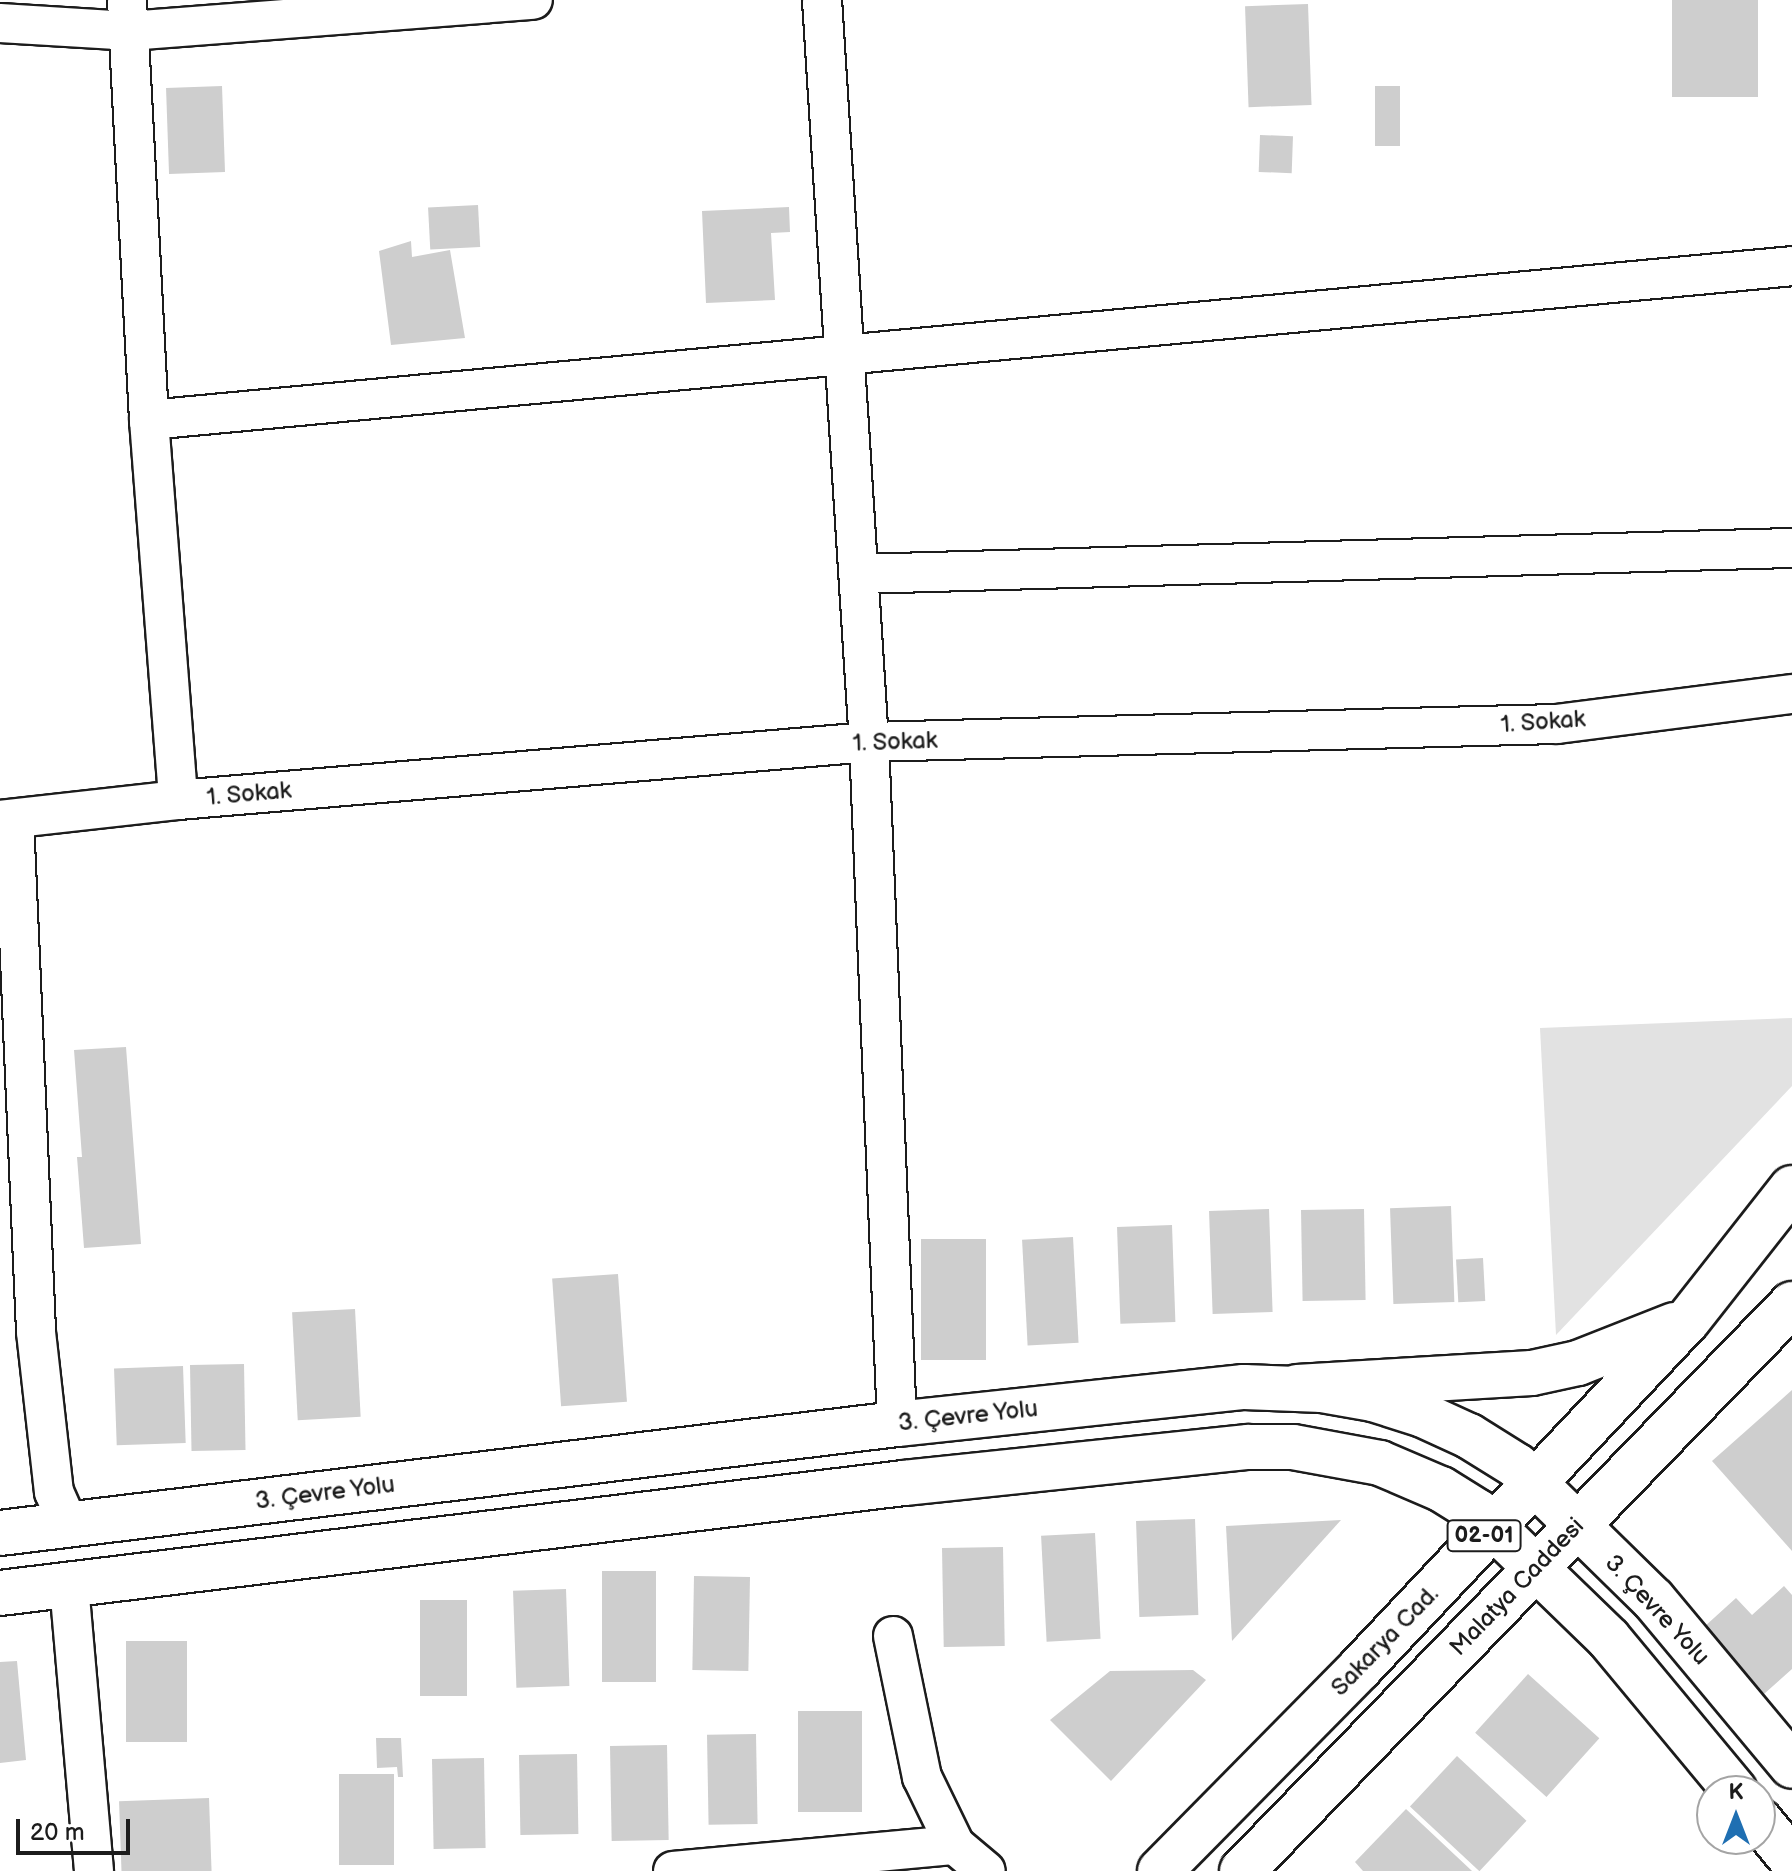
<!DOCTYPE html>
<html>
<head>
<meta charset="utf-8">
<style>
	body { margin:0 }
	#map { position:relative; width:1792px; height:1871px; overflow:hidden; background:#fff; font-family:"Balsamiq Sans",sans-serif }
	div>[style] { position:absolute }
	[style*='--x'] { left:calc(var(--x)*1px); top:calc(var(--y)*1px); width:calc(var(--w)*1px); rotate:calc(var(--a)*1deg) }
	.green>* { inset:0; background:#e2e2e2 }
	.building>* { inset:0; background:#cecece; transform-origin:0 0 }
	.roads { filter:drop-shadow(2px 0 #1c1c1c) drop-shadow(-2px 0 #1c1c1c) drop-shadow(0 2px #1c1c1c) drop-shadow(0 -2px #1c1c1c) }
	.street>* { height:38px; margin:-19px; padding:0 19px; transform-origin:19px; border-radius:19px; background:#fff }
	.secondary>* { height:44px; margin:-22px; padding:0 22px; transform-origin:22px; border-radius:22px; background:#fff }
	.primary>* { height:44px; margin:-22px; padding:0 22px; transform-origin:22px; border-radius:22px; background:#fff }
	span { translate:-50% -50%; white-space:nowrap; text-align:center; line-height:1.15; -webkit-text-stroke:7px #fff; paint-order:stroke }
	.shield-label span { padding:2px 6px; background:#fff; border:2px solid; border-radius:6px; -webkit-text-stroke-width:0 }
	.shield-label { font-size:22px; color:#1c1c1c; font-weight:700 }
	.street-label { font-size:24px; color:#1c1c1c }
	.north { position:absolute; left:1696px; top:1775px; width:80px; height:80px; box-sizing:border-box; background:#fff; border:2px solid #a4a4a4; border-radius:50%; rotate:0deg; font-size:22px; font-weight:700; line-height:32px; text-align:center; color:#1c1c1c }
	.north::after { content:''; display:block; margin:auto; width:28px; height:36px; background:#1f6fb2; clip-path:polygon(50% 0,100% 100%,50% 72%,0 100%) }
	.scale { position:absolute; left:16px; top:1819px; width:114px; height:36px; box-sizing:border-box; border:4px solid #1c1c1c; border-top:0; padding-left:10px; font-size:24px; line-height:28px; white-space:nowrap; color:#1c1c1c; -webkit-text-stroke:6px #fff; paint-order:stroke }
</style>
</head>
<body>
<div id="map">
	<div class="green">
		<div style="clip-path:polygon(1792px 1018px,1792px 1086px,1556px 1335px,1540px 1028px)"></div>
	</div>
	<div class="building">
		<div style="left:1672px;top:0;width:86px;height:97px"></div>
		<div style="left:1308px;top:4px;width:101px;height:63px;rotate:88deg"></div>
		<div style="left:222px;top:86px;width:86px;height:56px;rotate:88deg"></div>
		<div style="left:1375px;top:86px;width:25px;height:60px"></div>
		<div style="left:1260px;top:135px;width:33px;height:37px;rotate:2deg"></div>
		<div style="left:478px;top:205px;width:42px;height:50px;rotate:87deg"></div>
		<div style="clip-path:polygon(789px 207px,790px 232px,771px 233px,775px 300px,706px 303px,702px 211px)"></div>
		<div style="clip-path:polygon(411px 241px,412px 257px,450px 250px,465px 338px,391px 345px,379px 251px)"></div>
		<div style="clip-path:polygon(126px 1047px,141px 1244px,84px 1248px,77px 1157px,82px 1157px,74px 1050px)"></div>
		<div style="left:1451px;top:1206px;width:96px;height:61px;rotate:88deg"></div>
		<div style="left:1269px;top:1209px;width:103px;height:60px;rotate:88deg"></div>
		<div style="left:1364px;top:1209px;width:91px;height:63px;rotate:89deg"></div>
		<div style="left:1172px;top:1225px;width:97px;height:55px;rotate:88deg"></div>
		<div style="left:1073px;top:1237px;width:106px;height:51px;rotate:87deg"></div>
		<div style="left:986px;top:1239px;width:121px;height:65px;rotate:90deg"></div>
		<div style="left:1483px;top:1258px;width:43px;height:27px;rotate:87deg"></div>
		<div style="left:618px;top:1274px;width:128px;height:66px;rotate:86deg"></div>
		<div style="left:355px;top:1309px;width:108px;height:63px;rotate:87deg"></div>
		<div style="left:244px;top:1364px;width:86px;height:54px;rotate:89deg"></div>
		<div style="left:183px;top:1366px;width:77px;height:69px;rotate:88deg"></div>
		<div style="clip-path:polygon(1792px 1390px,1792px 1551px,1712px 1461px)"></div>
		<div style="left:1195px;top:1519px;width:96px;height:59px;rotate:88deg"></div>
		<div style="clip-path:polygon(1341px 1520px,1232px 1641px,1226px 1526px)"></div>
		<div style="left:1095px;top:1533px;width:106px;height:54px;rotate:87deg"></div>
		<div style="left:1003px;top:1547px;width:99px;height:61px;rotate:89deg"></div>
		<div style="left:656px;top:1571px;width:111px;height:54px;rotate:90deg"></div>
		<div style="left:694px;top:1576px;width:56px;height:94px;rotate:1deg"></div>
		<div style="clip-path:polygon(1784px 1586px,1792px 1595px,1792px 1669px,1764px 1694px,1704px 1627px,1736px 1598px,1752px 1615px)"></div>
		<div style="left:566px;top:1589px;width:97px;height:53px;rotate:88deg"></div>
		<div style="left:420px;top:1600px;width:47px;height:96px"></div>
		<div style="left:187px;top:1641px;width:101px;height:61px;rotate:90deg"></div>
		<div style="clip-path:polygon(17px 1661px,26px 1760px,0 1763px,0 1662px)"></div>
		<div style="clip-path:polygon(1193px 1670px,1206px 1680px,1111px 1781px,1050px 1720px,1110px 1671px)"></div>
		<div style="left:1528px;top:1674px;width:96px;height:79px;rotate:42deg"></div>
		<div style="left:862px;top:1711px;width:101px;height:64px;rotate:90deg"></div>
		<div style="left:756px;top:1734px;width:90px;height:49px;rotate:89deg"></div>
		<div style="clip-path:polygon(376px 1738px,401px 1738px,403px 1777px,398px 1777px,397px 1767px,377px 1768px)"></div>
		<div style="left:667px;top:1745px;width:95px;height:57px;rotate:89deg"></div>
		<div style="left:577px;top:1754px;width:80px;height:58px;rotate:89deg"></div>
		<div style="left:1457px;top:1756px;width:95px;height:69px;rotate:43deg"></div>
		<div style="left:484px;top:1758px;width:90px;height:52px;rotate:89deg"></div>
		<div style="left:339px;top:1774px;width:55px;height:91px"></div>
		<div style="left:209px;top:1798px;width:73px;height:90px;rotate:88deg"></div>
		<div style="clip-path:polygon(1406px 1809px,1472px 1871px,1363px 1871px,1355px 1862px)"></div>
	</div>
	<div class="roads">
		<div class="street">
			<div style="--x:127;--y:0;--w:421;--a:87"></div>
			<div style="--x:149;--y:420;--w:381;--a:85.6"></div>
			<div style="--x:822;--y:0;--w:743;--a:86.38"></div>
			<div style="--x:869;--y:742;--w:683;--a:87.65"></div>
			<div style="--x:0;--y:23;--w:129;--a:3.5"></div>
			<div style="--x:129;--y:31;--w:405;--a:-4.4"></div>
			<div style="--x:149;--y:420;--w:1650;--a:-5.35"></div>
			<div style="--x:859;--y:574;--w:933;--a:-1.6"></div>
			<div style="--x:14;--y:819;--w:513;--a:87.54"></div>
			<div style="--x:36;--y:1332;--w:161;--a:83.6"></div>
			<div style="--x:54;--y:1492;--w:36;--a:66"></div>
			<div style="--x:0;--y:820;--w:179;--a:-6.4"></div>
			<div style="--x:178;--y:800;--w:693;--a:-4.8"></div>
			<div style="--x:869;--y:742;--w:688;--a:-1.5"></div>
			<div style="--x:1557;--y:724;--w:237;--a:-7.3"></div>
			<div style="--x:69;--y:1585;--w:287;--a:85"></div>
			<div style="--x:893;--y:1636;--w:144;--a:78.4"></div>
			<div style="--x:922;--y:1777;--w:76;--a:64.1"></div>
			<div style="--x:673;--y:1871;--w:283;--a:-5.3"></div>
			<div style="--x:955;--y:1845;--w:40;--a:40"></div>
		</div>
		<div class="secondary">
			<div style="--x:0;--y:1533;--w:904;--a:-6.93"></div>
			<div style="--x:897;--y:1424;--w:349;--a:-6.1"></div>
			<div style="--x:1244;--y:1387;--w:78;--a:2.2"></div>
			<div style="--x:1322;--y:1390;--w:52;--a:10"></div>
			<div style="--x:1373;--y:1399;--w:52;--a:17.7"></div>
			<div style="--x:1423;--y:1415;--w:51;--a:24.5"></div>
			<div style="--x:1469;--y:1436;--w:57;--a:32"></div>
			<div style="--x:1517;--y:1466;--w:190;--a:44.4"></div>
			<div style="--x:1653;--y:1599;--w:217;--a:50.2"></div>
			<div style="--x:0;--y:1593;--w:911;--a:-6.94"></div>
			<div style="--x:904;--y:1483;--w:346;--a:-6"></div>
			<div style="--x:1248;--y:1447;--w:45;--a:0"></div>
			<div style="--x:1293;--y:1447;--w:88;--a:10.4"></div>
			<div style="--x:1380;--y:1463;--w:66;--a:23.1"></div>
			<div style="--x:1441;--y:1489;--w:44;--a:31.9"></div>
			<div style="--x:1478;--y:1512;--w:182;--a:44.1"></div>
			<div style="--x:1609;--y:1639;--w:197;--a:50.3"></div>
			<div style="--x:1760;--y:1821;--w:50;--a:50.6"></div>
		</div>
		<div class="primary">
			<div style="--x:1297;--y:1387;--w:235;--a:-3.4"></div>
			<div style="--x:1532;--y:1373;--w:47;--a:-12.3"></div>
			<div style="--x:1578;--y:1363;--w:103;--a:-21.6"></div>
			<div style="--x:1160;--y:1871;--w:285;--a:-45.4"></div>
			<div style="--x:1360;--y:1668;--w:478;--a:-46.7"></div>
			<div style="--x:1688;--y:1320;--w:168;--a:-51.8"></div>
			<div style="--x:1242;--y:1871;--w:790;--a:-45.87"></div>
		</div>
	</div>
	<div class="shield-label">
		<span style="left:1484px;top:1536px">02-01</span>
	</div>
	<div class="street-label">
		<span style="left:1543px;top:722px;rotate:-4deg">1. Sokak</span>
		<span style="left:895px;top:742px;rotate:-2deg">1. Sokak</span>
		<span style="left:249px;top:794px;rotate:-5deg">1. Sokak</span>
		<span style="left:968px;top:1416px;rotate:-6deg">3. Çevre Yolu</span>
		<span style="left:325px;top:1493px;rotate:-7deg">3. Çevre Yolu</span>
		<span style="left:1517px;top:1587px;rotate:-46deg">Malatya Caddesi</span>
		<span style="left:1657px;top:1610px;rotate:47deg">3. Çevre Yolu</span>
		<span style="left:1385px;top:1641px;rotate:-46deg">Sakarya Cad.</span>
	</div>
	<div class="north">K</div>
	<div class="scale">20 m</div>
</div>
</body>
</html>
